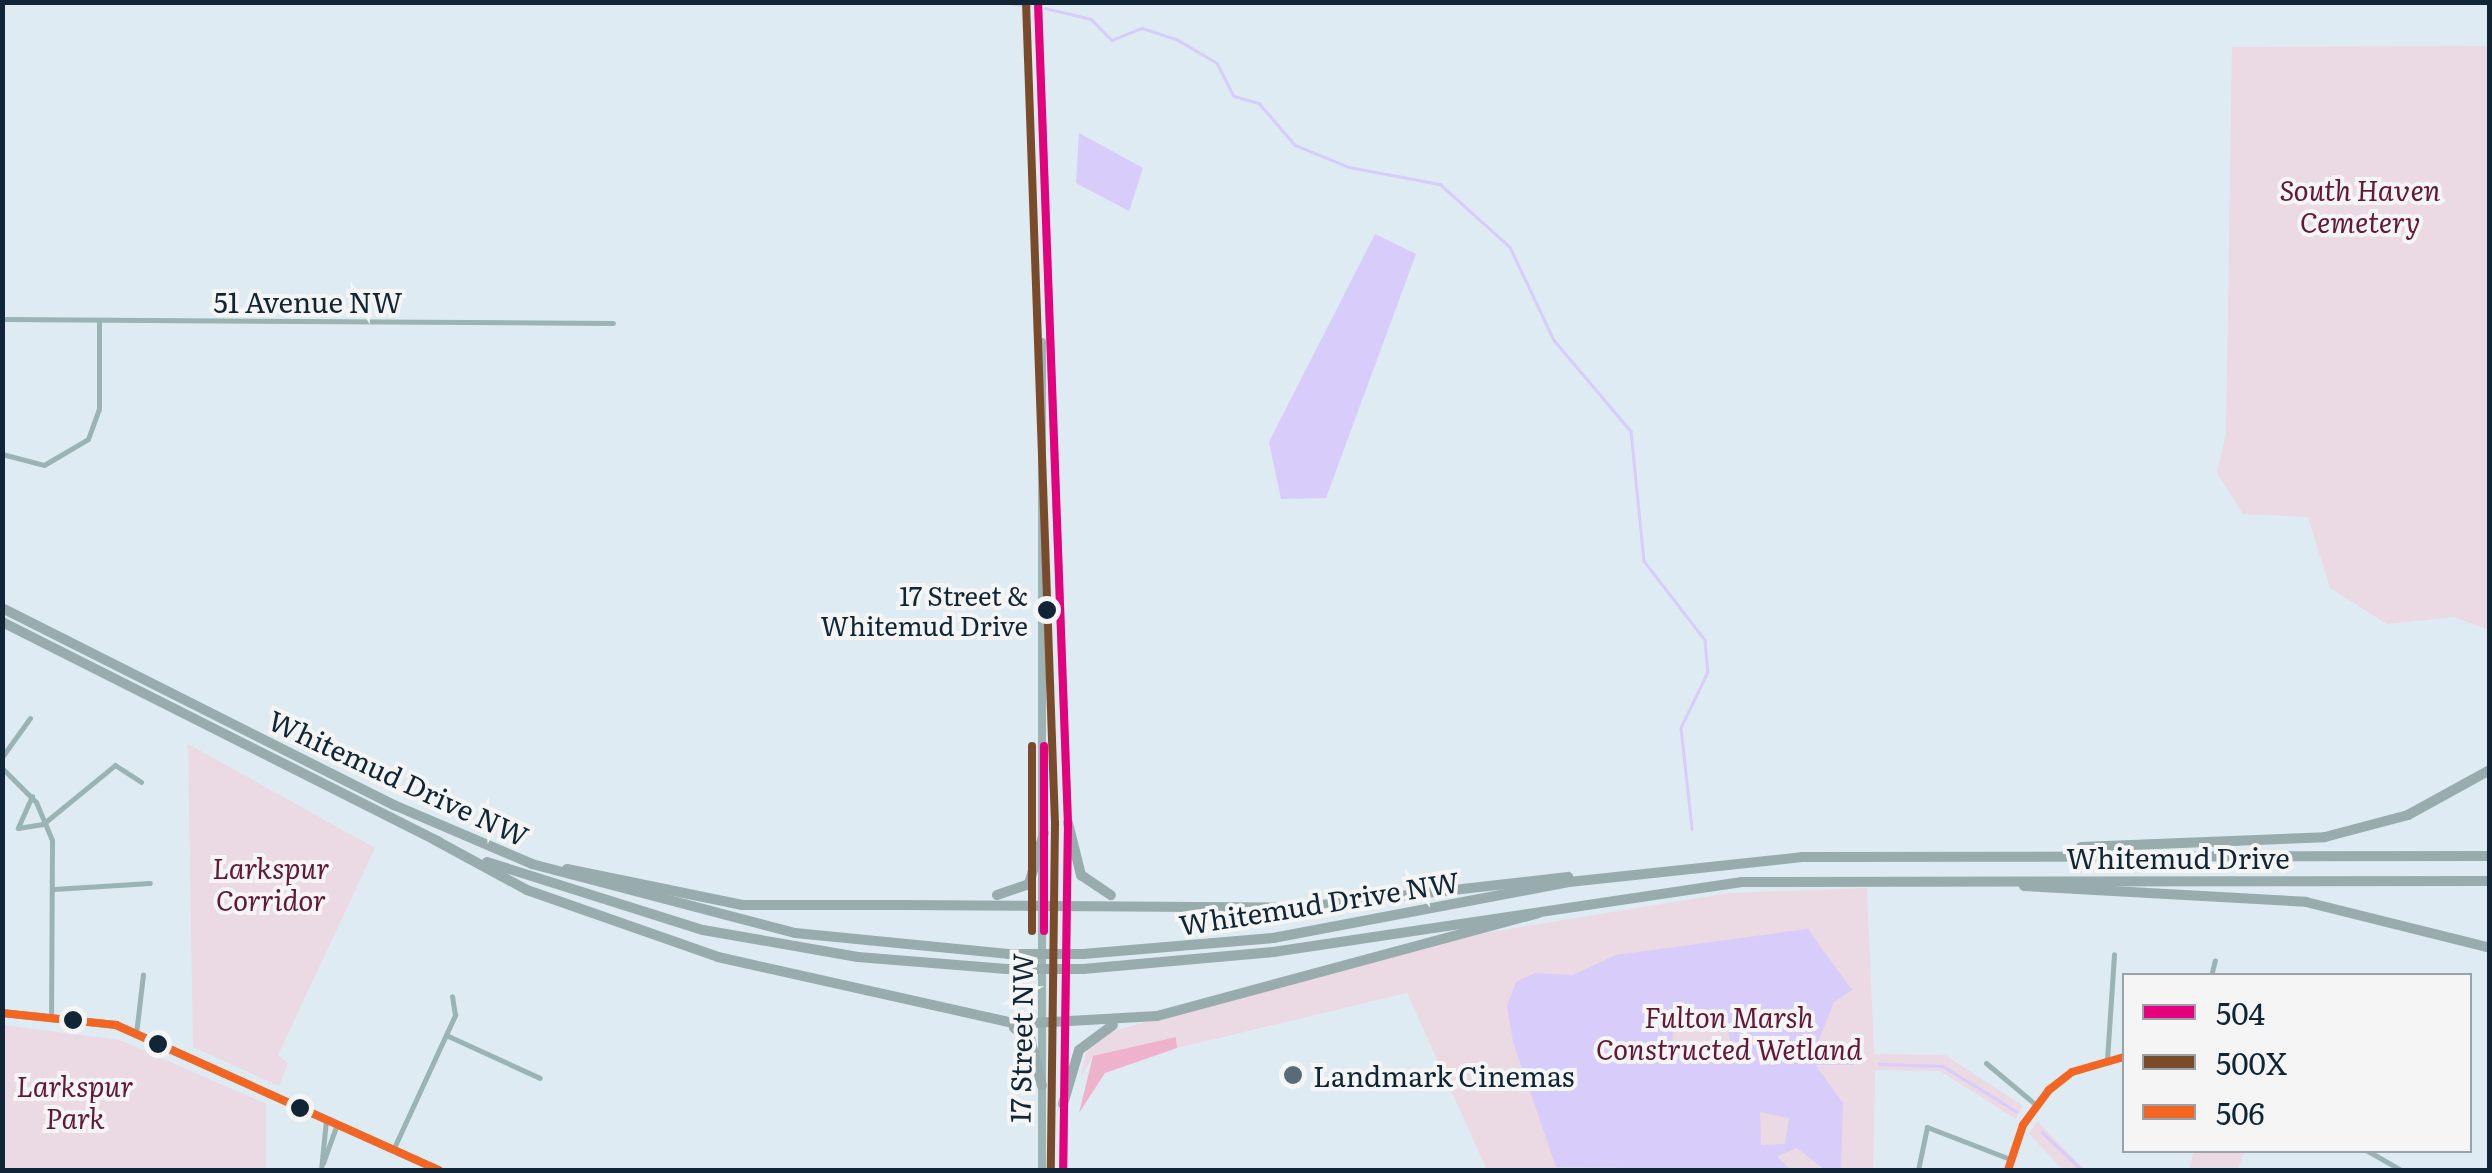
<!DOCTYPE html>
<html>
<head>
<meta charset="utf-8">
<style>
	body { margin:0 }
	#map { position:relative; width:2492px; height:1173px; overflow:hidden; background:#deebf3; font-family:Literata,serif }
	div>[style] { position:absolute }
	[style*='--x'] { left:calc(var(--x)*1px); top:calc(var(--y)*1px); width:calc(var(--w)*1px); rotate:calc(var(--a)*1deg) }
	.green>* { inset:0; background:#ebd9e3 }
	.forest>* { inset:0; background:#eeb2cc }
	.water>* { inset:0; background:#d7ccfa }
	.stream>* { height:2.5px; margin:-1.25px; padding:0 1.25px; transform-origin:1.25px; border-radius:1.25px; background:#d7ccfa }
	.minor>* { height:5px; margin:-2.5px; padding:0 2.5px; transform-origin:2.5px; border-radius:2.5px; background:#99b4b2 }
	.tertiary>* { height:8px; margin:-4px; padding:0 4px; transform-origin:4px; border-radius:4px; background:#99b4b2 }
	.secondary>* { height:8px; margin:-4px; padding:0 4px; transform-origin:4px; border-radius:4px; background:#9db4b5 }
	.motorway>* { height:10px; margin:-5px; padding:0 5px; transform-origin:5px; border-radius:5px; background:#98abad }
	.motorway-bridge>* { height:10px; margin:-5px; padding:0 5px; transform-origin:5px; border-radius:5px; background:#98abad }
	.bus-1>* { height:8px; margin:-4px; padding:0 4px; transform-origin:4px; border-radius:4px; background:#e5007d }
	.bus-2>* { height:8px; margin:-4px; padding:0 4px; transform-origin:4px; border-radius:4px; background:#7a4b2a }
	.bus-3>* { height:8px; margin:-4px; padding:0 4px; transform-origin:4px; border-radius:4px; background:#f26522 }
	.dots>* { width:28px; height:28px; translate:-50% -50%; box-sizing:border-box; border:5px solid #f5f5f5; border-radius:50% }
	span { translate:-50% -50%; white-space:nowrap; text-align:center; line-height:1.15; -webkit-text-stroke:8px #f5f5f5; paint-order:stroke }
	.bus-label { font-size:26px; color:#102636 }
	.right { translate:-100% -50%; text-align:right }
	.park-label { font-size:28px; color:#621836; font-style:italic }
	.street-label { font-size:28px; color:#102636 }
	.poi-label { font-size:28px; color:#102636 }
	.left { translate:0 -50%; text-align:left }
	.frame { position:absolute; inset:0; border:5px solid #102636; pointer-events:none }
	.legend { position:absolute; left:2122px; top:973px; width:350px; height:180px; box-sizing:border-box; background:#f5f5f5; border:2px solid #99a2a9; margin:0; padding:12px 18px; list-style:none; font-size:30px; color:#102636 }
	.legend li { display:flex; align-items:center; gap:20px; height:50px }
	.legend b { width:50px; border:2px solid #99a2a9 }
</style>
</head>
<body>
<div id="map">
	<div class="green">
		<div style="clip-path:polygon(2489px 46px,2489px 630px,2454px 617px,2387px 624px,2330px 588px,2308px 517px,2243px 514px,2217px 473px,2226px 433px,2232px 47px)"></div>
		<div style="clip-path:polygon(188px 744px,375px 848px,278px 1055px,288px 1063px,279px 1086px,193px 1047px)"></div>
		<div style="clip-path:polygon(1867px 888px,1874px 1054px,1945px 1055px,2023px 1106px,2016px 1119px,1940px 1071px,1875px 1070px,1873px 1170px,1487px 1170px,1407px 993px,1177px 1048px,1176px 1037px,1093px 1057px,1080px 1078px,1088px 1045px,1107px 1033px,1442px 940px,1729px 893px)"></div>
		<div style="clip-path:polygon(3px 1025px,120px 1040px,266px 1104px,266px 1170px,3px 1170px)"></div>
		<div style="clip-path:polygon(2037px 1121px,2081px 1166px,2088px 1170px,2063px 1170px,2029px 1134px)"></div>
		<div style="clip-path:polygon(2194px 1151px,2194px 1150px,2244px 1151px,2238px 1170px,2189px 1170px)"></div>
	</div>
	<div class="forest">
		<div style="clip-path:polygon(1176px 1037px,1177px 1048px,1105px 1073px,1079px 1113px,1093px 1056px)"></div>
	</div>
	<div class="water">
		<div style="clip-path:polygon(1079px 133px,1143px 168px,1129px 211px,1076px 183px)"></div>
		<div style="clip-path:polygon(1375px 234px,1416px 254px,1326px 498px,1281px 499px,1269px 442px)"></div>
		<div style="clip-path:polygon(evenodd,1808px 929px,1852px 990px,1834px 1002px,1811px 1059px,1843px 1103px,1841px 1170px,1825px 1170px,1797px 1148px,1777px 1156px,1791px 1170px,1556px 1167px,1513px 1042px,1507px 1006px,1516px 982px,1535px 973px,1573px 975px,1616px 955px,1808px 929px,1674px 1024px,1728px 1030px,1733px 1057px,1671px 1059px,1674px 1024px,1808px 929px,1760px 1112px,1789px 1118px,1785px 1144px,1761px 1145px,1760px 1112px)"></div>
	</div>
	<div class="stream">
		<div style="--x:1001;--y:2;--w:29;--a:8"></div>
		<div style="--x:1045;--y:8;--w:47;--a:13.4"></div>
		<div style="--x:1091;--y:19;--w:30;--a:45"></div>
		<div style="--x:1112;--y:40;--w:32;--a:-22"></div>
		<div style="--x:1142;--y:28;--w:38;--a:18"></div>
		<div style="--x:1178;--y:40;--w:45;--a:30.5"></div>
		<div style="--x:1217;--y:63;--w:37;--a:63"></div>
		<div style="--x:1234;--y:96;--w:26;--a:16"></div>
		<div style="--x:1259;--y:103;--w:55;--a:49.4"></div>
		<div style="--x:1295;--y:145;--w:58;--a:22.2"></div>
		<div style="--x:1349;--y:167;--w:93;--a:10.6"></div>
		<div style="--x:1440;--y:184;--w:94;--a:42"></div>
		<div style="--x:1510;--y:247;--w:103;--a:64.7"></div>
		<div style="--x:1554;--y:340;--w:119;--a:49.8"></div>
		<div style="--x:1631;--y:431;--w:131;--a:84.3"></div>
		<div style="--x:1644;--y:561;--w:100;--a:52.3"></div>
		<div style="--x:1705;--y:640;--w:32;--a:85"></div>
		<div style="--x:1708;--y:672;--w:62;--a:115.7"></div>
		<div style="--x:1681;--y:728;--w:101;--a:83.7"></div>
		<div style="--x:1812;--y:1064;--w:41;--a:0"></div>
		<div style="--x:1879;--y:1064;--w:64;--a:1.8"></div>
		<div style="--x:1943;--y:1066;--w:86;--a:31.7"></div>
		<div style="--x:2042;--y:1132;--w:55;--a:43.5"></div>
	</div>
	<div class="minor">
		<div style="--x:2;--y:319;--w:611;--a:0.38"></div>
		<div style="--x:2;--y:454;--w:43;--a:14.7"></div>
		<div style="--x:44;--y:465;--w:51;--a:-30.6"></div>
		<div style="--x:88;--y:439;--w:32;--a:-70"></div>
		<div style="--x:99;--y:409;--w:88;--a:-90"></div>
		<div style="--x:2;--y:757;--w:48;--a:-54.3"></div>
		<div style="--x:2;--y:768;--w:48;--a:45"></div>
		<div style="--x:36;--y:802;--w:41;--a:67.2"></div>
		<div style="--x:52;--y:840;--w:174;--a:90.3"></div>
		<div style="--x:32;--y:796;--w:35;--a:114"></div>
		<div style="--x:18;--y:828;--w:25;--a:-9"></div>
		<div style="--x:43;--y:824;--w:93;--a:-39.3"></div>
		<div style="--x:115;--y:765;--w:31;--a:33"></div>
		<div style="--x:54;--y:889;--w:96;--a:-3.6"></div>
		<div style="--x:2211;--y:976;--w:16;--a:-76"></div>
		<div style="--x:136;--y:1034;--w:60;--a:-83.3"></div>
		<div style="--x:446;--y:1035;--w:103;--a:24.6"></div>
		<div style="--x:2107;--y:1060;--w:106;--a:-86.2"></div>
		<div style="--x:1986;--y:1063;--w:65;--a:40"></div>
		<div style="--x:393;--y:1150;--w:149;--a:-65.3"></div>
		<div style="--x:455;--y:1015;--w:19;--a:-99"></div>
		<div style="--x:2366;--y:1150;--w:40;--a:29.7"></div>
		<div style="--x:323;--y:1163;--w:41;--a:-70.3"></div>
		<div style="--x:321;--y:1170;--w:50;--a:-84.3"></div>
		<div style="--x:1918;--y:1170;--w:44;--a:-78.2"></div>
		<div style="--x:1927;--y:1127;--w:89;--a:21.1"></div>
		<div style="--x:2008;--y:1170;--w:47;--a:-71.6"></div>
		<div style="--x:2023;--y:1125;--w:44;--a:-53.4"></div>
		<div style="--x:2049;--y:1090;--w:29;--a:-38"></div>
		<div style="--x:2072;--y:1072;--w:54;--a:-16.1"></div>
	</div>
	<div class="tertiary">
		<div style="--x:2;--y:1013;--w:115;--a:6"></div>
		<div style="--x:116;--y:1025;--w:354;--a:24.2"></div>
	</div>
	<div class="secondary">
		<div style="--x:1038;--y:2;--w:822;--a:87.91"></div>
		<div style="--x:1068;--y:823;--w:347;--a:90.8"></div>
		<div style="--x:1042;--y:1170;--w:828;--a:-90"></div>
	</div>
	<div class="motorway">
		<div style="--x:2;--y:608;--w:439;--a:26.7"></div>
		<div style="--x:394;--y:805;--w:150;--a:23.1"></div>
		<div style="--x:532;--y:864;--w:272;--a:14.7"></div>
		<div style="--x:795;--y:933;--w:214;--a:5.6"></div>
		<div style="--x:2;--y:622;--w:489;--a:26.7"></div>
		<div style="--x:1068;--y:823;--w:54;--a:76"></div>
		<div style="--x:1081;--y:875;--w:36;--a:34"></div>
		<div style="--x:435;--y:840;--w:105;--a:28.5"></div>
		<div style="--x:527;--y:890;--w:202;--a:19.3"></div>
		<div style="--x:718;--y:957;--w:306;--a:12.6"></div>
		<div style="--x:1017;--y:1024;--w:140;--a:-3.3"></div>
		<div style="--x:1157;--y:1016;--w:395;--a:-15.1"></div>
		<div style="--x:2081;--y:847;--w:244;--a:-2.3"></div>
		<div style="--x:2325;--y:837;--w:86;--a:-14.8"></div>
		<div style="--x:2408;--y:815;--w:94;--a:-28.8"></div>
		<div style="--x:487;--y:862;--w:226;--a:17.5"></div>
		<div style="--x:703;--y:930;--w:157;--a:9.9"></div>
		<div style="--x:858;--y:957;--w:149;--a:4.6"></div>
		<div style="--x:567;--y:869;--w:179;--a:11.6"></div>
		<div style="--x:742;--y:905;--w:169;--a:0"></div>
		<div style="--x:2024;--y:886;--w:282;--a:3.2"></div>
		<div style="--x:2306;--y:902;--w:190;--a:14"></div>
		<div style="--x:997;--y:895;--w:34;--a:-19"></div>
		<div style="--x:1029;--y:884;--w:53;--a:-73.6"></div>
		<div style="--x:904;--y:905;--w:391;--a:0.4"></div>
		<div style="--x:1295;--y:908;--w:275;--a:-6.5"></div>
		<div style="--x:1083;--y:954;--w:191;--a:-4.8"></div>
		<div style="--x:1273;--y:938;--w:301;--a:-10.7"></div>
		<div style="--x:1569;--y:882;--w:234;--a:-6.1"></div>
		<div style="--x:1802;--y:857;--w:688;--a:-0.08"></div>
		<div style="--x:1083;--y:969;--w:191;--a:-5.1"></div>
		<div style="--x:1273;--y:952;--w:474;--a:-8.5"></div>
		<div style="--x:1742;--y:882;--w:748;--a:-0.08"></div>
		<div style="--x:1014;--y:1028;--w:19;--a:32"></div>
		<div style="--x:1030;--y:1038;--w:49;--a:76"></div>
		<div style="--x:1063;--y:1104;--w:56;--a:-73.5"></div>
		<div style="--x:1079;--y:1050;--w:42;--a:-36.3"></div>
	</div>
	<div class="motorway-bridge">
		<div style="--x:1008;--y:954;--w:75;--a:0"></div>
		<div style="--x:1007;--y:969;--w:76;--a:0"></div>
	</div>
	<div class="bus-1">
		<div style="--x:1038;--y:2;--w:822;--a:87.91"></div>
		<div style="--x:1068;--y:823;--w:347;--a:90.8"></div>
		<div style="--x:1044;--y:746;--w:185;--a:90"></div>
	</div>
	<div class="bus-2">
		<div style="--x:1026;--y:2;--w:822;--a:87.98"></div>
		<div style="--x:1055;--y:823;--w:347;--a:90.7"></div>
		<div style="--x:1032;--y:746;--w:185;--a:90"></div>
	</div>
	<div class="bus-3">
		<div style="--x:2;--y:1013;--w:115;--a:6"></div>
		<div style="--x:116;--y:1025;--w:354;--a:24.2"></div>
		<div style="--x:2008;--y:1170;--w:47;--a:-71.6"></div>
		<div style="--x:2023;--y:1125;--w:44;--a:-53.4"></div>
		<div style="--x:2049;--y:1090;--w:29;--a:-38"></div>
		<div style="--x:2072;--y:1072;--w:54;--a:-16.1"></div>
	</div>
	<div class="dots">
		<div style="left:1047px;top:610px;background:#102636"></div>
		<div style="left:73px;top:1020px;background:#102636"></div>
		<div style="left:158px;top:1044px;background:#102636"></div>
		<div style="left:1293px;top:1075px;background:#586b78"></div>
		<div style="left:300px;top:1108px;background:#102636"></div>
	</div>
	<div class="bus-label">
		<span class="right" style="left:1028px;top:610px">17 Street &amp;<br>Whitemud Drive</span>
	</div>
	<div class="park-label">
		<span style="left:2360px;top:205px">South Haven<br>Cemetery</span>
		<span style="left:271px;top:883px">Larkspur<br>Corridor</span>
		<span style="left:1729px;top:1032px">Fulton Marsh<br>Constructed Wetland</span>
		<span style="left:75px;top:1101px">Larkspur<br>Park</span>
	</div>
	<div class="street-label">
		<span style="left:308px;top:301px">51 Avenue NW</span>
		<span style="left:399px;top:777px;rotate:25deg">Whitemud Drive NW</span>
		<span style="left:2178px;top:857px">Whitemud Drive</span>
		<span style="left:1319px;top:902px;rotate:-9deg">Whitemud Drive NW</span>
		<span style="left:1020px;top:1038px;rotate:-89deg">17 Street NW</span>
	</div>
	<div class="poi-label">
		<span class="left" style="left:1313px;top:1075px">Landmark Cinemas</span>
	</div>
	<div class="frame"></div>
	<ul class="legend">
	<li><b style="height:12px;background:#e5007d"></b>504</li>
	<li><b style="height:12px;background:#7a4b2a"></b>500X</li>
	<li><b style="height:12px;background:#f26522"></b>506</li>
	</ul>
</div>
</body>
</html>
